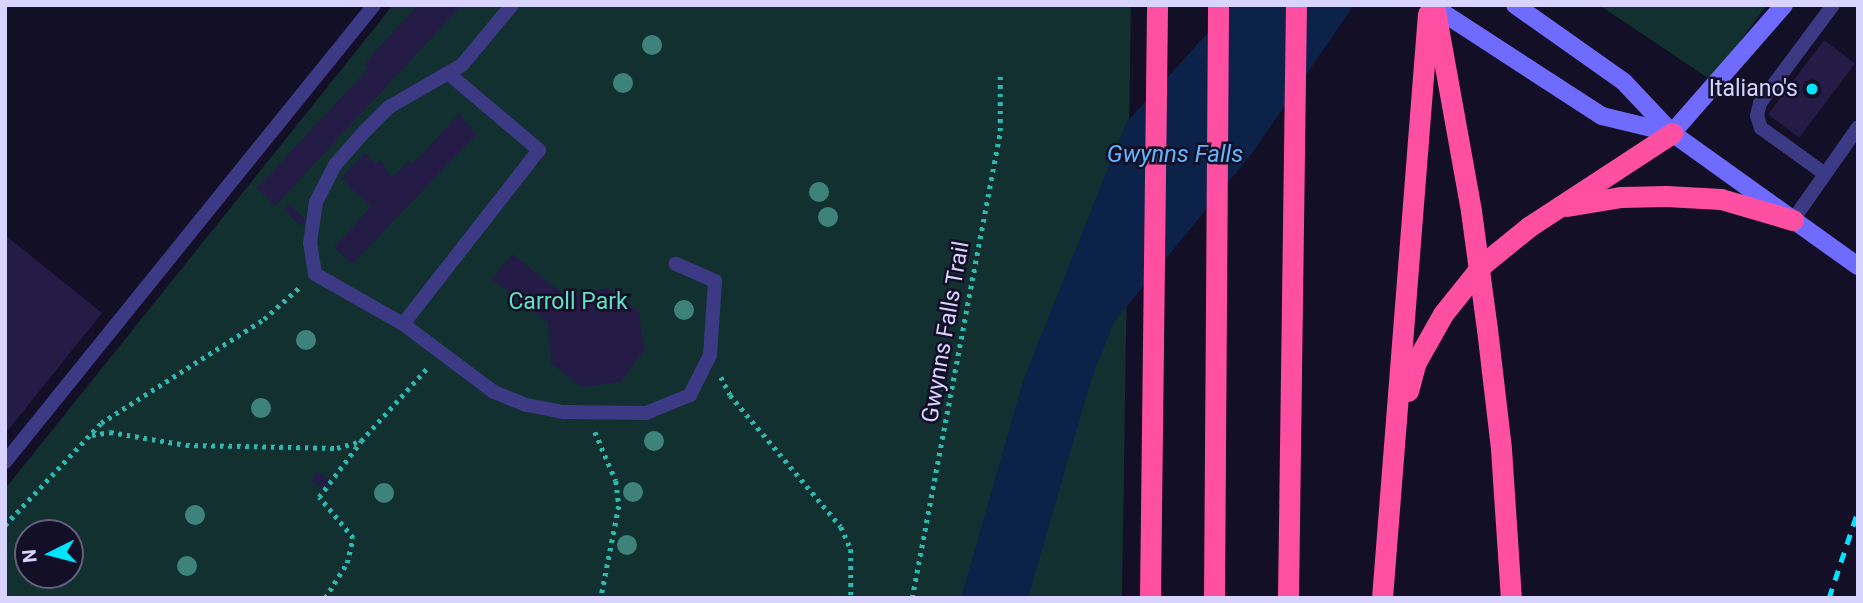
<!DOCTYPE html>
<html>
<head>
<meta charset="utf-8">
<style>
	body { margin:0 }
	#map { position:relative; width:1863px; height:603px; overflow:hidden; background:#130f26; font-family:Roboto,sans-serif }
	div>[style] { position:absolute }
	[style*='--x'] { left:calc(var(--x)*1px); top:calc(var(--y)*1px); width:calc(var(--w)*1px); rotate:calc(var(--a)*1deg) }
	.green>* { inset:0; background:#12302f }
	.water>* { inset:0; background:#0c2248 }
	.building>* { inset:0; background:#241b47; transform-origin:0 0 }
	.path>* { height:4.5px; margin-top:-2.25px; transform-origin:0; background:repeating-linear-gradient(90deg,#2fb8b0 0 3.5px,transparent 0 8.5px) }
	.lane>* { height:14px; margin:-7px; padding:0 7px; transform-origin:7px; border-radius:7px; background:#3d3a85 }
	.secondary>* { height:18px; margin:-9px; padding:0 9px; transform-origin:9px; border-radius:9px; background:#6f6bff }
	.highway>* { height:21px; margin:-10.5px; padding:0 10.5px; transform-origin:10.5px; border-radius:10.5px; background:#ff4fa3 }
	.rail>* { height:5px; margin-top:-2.5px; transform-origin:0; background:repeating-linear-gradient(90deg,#00e5ff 0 10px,transparent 0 19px) }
	.trees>* { width:20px; height:20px; margin:-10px; border-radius:50%; background:#3d827b }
	.dots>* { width:19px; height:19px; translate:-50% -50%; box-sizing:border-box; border:4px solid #130f26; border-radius:50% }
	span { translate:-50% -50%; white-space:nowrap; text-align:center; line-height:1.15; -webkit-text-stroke:5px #130f26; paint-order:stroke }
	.poi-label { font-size:23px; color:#d9d4ff }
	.right { translate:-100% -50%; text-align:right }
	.park-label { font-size:23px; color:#5fe0c0 }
	.street-label { font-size:23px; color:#d9d4ff }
	.water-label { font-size:24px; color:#62b6ff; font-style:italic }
	.frame { position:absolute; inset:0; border:7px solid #d9d4ff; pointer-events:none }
	.north { position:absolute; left:14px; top:519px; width:70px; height:70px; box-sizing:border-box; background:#130f26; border:2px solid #625e7d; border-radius:50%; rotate:264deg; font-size:19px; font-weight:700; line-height:28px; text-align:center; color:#d9d4ff }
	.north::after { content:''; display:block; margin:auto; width:24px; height:32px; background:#00e5ff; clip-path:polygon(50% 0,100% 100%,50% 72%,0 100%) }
</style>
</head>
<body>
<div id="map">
	<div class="green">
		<div style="clip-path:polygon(evenodd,393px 5px,1131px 5px,1122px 598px,5px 598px,5px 489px,393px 5px,28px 533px,70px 533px,70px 575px,28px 575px,28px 533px)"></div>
		<div style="clip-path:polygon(1599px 5px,1767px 5px,1711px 80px)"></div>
	</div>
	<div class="water">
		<div style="clip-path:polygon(1233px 5px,1354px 5px,1253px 152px,1114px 322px,1092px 377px,1028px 598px,961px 598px,1023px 381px,1126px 123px)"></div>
	</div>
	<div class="building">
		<div style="clip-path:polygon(418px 5px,462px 5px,275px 206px,257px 188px,369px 68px,364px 64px)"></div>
		<div style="left:1824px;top:40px;width:39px;height:93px;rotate:37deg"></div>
		<div style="clip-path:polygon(459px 114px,477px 134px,352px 264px,334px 247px,371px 207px,341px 178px,365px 153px,376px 164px,380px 160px,392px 178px,408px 161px,412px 165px)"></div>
		<div style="left:289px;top:204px;width:23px;height:8px;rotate:43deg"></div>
		<div style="clip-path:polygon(5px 235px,102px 313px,5px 434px)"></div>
		<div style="clip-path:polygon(512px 254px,567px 297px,608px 288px,639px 312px,644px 351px,620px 382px,582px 387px,551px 363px,548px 322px,492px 279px)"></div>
		<div style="left:318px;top:471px;width:16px;height:11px;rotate:40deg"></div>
	</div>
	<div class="path">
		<div style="--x:721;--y:377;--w:20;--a:63"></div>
		<div style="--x:730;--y:395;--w:172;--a:49.9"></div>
		<div style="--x:841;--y:527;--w:24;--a:66"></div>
		<div style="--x:851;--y:549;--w:49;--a:90"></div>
		<div style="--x:595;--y:432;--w:53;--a:66.8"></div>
		<div style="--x:616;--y:481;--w:25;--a:83"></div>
		<div style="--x:619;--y:506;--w:94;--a:101.1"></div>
		<div style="--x:92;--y:435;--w:18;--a:-9"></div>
		<div style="--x:110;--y:432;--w:77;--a:9.7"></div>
		<div style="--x:186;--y:445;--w:151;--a:1.1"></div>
		<div style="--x:337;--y:448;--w:25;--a:-16"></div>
		<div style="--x:361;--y:441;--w:101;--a:-47.8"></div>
		<div style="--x:5;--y:525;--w:140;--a:-46.7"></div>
		<div style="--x:101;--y:423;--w:193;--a:-32.5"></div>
		<div style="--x:264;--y:319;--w:50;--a:-41.7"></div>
		<div style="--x:325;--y:598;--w:41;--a:-57.8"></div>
		<div style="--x:347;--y:563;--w:26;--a:-77"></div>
		<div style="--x:353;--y:538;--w:53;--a:-129.7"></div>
		<div style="--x:319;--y:497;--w:70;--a:-53.1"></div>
		<div style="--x:912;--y:598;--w:475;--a:-79.3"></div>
		<div style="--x:1000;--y:131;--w:59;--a:-90"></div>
	</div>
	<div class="lane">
		<div style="--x:449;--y:74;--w:118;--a:40.2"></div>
		<div style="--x:539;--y:150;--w:221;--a:128"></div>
		<div style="--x:403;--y:324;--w:101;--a:-150.4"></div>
		<div style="--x:315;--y:274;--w:31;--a:-99"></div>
		<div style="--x:310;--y:243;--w:41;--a:-81.7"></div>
		<div style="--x:316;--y:202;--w:42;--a:-62.8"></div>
		<div style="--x:335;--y:165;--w:45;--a:-48.6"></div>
		<div style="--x:365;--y:131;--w:34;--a:-45"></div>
		<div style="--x:389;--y:107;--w:84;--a:-29.9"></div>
		<div style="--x:462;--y:65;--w:78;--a:-50.2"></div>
		<div style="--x:1825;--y:174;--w:79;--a:-144.3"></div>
		<div style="--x:1761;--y:128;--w:13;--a:-108"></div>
		<div style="--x:1757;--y:116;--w:13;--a:-77"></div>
		<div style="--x:1760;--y:103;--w:122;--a:-53.3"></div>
		<div style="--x:1793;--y:220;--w:113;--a:-55"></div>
		<div style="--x:403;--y:324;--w:114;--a:36.8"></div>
		<div style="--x:494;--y:392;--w:35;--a:22"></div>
		<div style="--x:527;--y:405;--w:38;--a:11"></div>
		<div style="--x:564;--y:412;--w:82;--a:0.7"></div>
		<div style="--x:646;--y:413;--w:48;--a:-22.2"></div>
		<div style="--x:690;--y:395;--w:45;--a:-63.4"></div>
		<div style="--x:710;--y:355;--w:74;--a:-86.1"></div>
		<div style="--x:715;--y:281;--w:43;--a:-156.4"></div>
		<div style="--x:5;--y:462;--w:587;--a:-51.08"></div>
	</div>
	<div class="secondary">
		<div style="--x:1431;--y:5;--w:204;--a:33"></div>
		<div style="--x:1602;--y:116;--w:72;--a:13.7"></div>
		<div style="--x:1515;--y:5;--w:133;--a:35.2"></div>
		<div style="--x:1624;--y:82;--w:70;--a:46.7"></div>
		<div style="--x:1672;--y:133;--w:229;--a:35.6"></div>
		<div style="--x:1672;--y:133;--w:170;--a:-48.8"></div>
	</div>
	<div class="highway">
		<div style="--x:1434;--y:5;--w:209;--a:79.8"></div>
		<div style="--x:1471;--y:211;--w:119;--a:82.3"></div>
		<div style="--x:1487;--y:329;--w:121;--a:83.3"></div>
		<div style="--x:1501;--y:449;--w:149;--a:86.2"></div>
		<div style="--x:1567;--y:206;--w:55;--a:-9.5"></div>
		<div style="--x:1621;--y:197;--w:45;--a:-1.3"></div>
		<div style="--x:1666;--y:196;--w:55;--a:3.1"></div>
		<div style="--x:1721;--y:199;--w:75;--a:16.3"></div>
		<div style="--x:1408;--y:391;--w:30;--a:-75"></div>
		<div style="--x:1416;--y:362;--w:55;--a:-60.6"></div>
		<div style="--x:1443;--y:314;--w:64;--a:-51.3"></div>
		<div style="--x:1483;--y:264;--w:60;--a:-39"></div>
		<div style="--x:1530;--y:226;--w:170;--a:-33.2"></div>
		<div style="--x:1150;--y:598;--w:593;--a:-89.32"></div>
		<div style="--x:1214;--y:598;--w:593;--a:-89.61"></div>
		<div style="--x:1288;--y:598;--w:593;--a:-89.23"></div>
		<div style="--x:1382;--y:598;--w:586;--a:-85.5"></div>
	</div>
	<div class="rail">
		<div style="--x:1829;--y:598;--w:92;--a:-71.6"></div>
	</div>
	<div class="trees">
		<div style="left:652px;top:45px"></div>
		<div style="left:623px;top:83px"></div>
		<div style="left:819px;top:192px"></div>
		<div style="left:828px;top:217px"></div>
		<div style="left:684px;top:310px"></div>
		<div style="left:306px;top:340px"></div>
		<div style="left:261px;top:408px"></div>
		<div style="left:654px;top:441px"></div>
		<div style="left:633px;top:492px"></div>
		<div style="left:384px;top:493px"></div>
		<div style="left:195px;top:515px"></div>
		<div style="left:627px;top:545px"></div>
		<div style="left:187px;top:566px"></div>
	</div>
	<div class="dots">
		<div style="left:1812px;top:89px;background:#00e5ff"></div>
	</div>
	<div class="poi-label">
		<span class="right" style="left:1798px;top:89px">Italiano's</span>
	</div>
	<div class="park-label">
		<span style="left:568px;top:302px">Carroll Park</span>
	</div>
	<div class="street-label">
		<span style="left:946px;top:332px;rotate:-80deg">Gwynns Falls Trail</span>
	</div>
	<div class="water-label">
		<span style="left:1175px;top:155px">Gwynns Falls</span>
	</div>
	<div class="frame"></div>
	<div class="north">N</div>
</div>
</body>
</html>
